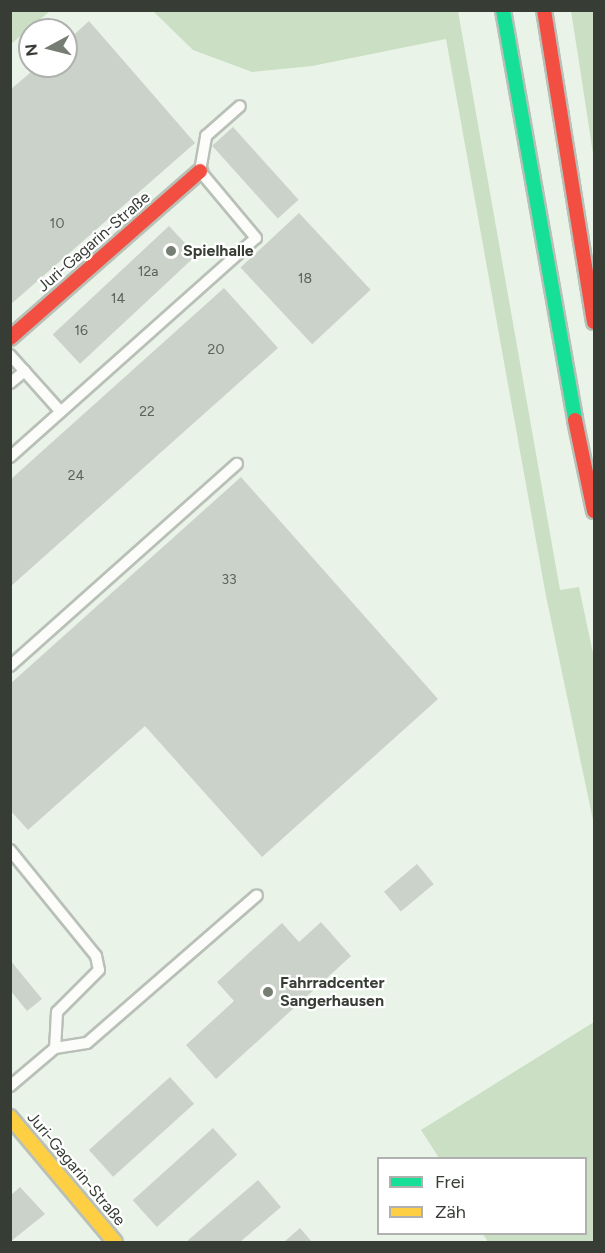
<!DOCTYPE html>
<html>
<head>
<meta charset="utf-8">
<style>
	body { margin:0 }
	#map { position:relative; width:605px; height:1253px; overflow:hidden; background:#eaf3e7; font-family:Figtree,sans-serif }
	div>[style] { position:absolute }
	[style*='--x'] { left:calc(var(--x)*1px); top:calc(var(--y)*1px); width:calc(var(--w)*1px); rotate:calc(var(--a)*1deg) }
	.green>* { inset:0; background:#cadfc3 }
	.building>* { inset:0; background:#cbd2c9; transform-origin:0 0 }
	.roads { filter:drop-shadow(2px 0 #b9c0b7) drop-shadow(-2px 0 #b9c0b7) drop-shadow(0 2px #b9c0b7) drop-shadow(0 -2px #b9c0b7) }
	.lane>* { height:10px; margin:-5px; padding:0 5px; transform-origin:5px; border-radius:5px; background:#fcfdfb }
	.fast>* { height:14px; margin:-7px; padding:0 7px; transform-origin:7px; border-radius:7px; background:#16e098 }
	.slow>* { height:14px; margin:-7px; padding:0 7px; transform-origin:7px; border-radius:7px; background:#ffcf43 }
	.jam>* { height:14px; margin:-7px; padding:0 7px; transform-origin:7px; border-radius:7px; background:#f24e42 }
	.dots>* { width:16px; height:16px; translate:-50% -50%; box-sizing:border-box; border:3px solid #fff; border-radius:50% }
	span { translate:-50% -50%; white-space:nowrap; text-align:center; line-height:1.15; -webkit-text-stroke:4.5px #fff; paint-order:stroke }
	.number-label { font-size:14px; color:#5c625a }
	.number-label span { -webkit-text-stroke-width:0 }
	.street-label { font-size:16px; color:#373d35 }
	.poi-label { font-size:16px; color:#373d35; font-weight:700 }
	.left { translate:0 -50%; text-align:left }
	.frame { position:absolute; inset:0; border:12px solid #373d35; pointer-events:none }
	.legend { position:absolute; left:377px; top:1157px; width:210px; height:78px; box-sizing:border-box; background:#fff; border:2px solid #afb1ae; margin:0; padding:8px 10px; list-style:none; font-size:18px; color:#373d35 }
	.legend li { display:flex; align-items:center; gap:12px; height:30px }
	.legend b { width:30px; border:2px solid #afb1ae }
	.north { position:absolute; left:18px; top:18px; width:60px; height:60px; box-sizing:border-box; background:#fff; border:2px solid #afb1ae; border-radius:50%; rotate:263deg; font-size:16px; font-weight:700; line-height:24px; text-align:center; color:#373d35 }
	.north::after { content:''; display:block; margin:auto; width:21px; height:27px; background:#767d73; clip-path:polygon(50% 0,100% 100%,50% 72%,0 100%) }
</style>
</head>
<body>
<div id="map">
	<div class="green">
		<div style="clip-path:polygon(11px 10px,50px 10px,50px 11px,11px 44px)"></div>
		<div style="clip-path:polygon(153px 11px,458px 11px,560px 590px,579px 587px,594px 658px,594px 825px,546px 596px,446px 39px,312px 66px,252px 72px,193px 50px)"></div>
		<div style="clip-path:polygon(571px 11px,594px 11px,594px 160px,577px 49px)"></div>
		<div style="clip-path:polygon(594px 1022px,594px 1242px,488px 1242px,483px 1234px,586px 1234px,586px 1158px,439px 1158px,421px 1130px)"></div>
	</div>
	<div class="building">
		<div style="clip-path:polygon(89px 21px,195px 143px,10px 305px,10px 90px,38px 66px,66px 66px,66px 42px)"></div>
		<div style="left:233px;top:127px;width:98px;height:28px;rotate:48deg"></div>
		<div style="left:299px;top:213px;width:105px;height:80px;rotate:47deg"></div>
		<div style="left:169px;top:226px;width:40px;height:159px;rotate:47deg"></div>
		<div style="clip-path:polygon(224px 288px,278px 348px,10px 587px,10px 480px)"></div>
		<div style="clip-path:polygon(241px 477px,438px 699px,262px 857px,145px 726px,28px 830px,10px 810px,10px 684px)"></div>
		<div style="left:417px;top:864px;width:26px;height:43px;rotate:50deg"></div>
		<div style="clip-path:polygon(321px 922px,351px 956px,216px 1079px,186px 1045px,234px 1001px,217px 982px,282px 923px,299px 942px)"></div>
		<div style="clip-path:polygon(10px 960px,42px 999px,27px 1011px,10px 990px)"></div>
		<div style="left:170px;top:1077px;width:36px;height:109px;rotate:48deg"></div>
		<div style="left:213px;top:1128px;width:36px;height:108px;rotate:48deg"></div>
		<div style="clip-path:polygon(258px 1180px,281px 1207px,240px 1242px,186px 1242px)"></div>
		<div style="clip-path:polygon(20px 1187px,45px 1214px,10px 1242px,10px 1196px)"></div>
		<div style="clip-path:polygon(300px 1228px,312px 1242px,284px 1242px)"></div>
	</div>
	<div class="roads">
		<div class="lane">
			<div style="--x:10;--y:355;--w:76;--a:48.2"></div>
			<div style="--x:10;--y:383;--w:19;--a:-39"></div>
			<div style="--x:10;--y:457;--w:329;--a:-41.7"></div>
			<div style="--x:256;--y:238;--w:87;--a:-129.9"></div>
			<div style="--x:200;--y:171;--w:36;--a:-80"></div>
			<div style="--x:206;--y:136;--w:45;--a:-41.4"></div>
			<div style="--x:10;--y:666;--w:304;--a:-41.7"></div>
			<div style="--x:10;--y:850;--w:136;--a:50.9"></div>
			<div style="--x:96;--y:956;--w:14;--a:78"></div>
			<div style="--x:99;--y:970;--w:59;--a:135"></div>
			<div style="--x:57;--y:1012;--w:36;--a:93"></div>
			<div style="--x:55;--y:1048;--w:59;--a:139.8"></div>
			<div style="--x:55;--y:1048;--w:32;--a:-9"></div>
			<div style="--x:87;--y:1043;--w:225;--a:-41"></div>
		</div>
		<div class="fast">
			<div style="--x:503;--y:10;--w:416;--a:80"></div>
		</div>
		<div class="slow">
			<div style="--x:10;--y:1117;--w:163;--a:50"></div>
		</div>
		<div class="jam">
			<div style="--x:544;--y:10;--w:316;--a:80.9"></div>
			<div style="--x:10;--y:338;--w:253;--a:-41.3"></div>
			<div style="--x:575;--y:420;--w:93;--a:78.2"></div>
		</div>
	</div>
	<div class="dots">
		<div style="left:171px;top:251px;background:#767d73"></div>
		<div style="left:268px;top:992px;background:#767d73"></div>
	</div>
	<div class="number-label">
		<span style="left:57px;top:224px">10</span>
		<span style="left:148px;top:272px">12a</span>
		<span style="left:305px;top:279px">18</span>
		<span style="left:118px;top:299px">14</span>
		<span style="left:81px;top:331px">16</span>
		<span style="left:216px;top:350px">20</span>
		<span style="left:147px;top:412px">22</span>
		<span style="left:76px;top:476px">24</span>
		<span style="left:229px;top:580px">33</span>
	</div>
	<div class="street-label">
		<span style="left:94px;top:242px;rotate:-41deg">Juri-Gagarin-Straße</span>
		<span style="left:76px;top:1169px;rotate:50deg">Juri-Gagarin-Straße</span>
	</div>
	<div class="poi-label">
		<span class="left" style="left:183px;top:251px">Spielhalle</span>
		<span class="left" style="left:280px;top:992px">Fahrradcenter<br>Sangerhausen</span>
	</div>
	<div class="frame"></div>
	<ul class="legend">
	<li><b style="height:8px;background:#16e098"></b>Frei</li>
	<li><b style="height:8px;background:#ffcf43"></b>Zäh</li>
	</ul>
	<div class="north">N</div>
</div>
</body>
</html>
